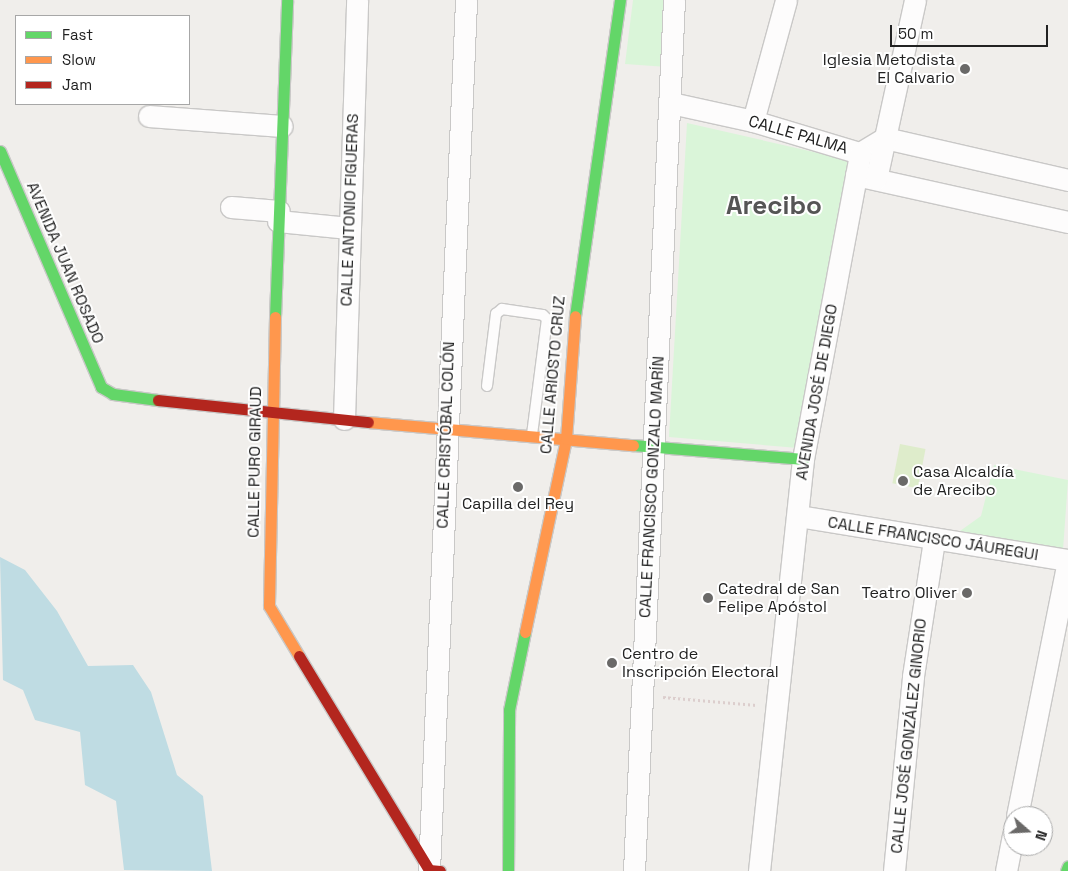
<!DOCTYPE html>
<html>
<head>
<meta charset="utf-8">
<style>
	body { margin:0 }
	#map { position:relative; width:1068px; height:871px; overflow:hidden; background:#f0eeeb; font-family:"Space Grotesk",sans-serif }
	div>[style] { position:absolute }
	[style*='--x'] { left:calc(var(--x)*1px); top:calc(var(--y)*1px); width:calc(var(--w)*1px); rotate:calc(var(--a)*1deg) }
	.grass>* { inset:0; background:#deeccb; transform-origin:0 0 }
	.park>* { inset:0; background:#daf5d9 }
	.water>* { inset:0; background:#bfdce3 }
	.path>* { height:3px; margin-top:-1.5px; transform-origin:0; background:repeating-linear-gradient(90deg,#dccecd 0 2.5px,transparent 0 5px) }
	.roads { filter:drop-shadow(1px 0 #c9c8c7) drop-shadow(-1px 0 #c9c8c7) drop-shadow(0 1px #c9c8c7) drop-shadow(0 -1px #c9c8c7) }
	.lane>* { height:10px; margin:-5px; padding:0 5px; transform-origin:5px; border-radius:5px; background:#fdfcfc }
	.street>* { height:21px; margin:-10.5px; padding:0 10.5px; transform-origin:10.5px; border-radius:10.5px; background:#fdfcfc }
	.fast>* { height:11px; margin:-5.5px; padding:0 5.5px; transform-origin:5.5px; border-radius:5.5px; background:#63d668 }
	.slow>* { height:11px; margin:-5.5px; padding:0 5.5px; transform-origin:5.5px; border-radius:5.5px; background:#ff974d }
	.jam>* { height:11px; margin:-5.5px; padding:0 5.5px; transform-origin:5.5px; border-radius:5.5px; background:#b3261e }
	.dots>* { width:14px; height:14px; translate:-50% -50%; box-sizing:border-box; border:2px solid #fff; border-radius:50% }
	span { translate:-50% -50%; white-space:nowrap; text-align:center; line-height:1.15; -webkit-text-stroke:4px #fff; paint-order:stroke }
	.poi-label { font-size:16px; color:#222 }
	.right { translate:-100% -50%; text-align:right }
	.left { translate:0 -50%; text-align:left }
	.street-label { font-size:16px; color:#222 }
	.town-label { font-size:26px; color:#555; font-weight:700 }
	.legend { position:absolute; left:15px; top:15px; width:175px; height:90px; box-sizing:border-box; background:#fff; border:1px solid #a7a7a7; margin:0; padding:6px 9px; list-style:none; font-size:15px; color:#222 }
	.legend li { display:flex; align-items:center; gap:10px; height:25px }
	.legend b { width:25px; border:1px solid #a7a7a7 }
	.north { position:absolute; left:1003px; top:806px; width:50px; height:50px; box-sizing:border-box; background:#fff; border:1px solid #a7a7a7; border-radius:50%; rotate:109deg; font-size:14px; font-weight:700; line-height:20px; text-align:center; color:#222 }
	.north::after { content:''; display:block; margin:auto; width:18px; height:22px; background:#6a6968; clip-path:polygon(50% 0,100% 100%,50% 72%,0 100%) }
	.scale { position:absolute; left:890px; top:25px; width:158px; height:22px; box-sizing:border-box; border:2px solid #222; border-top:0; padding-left:6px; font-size:15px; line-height:18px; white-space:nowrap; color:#222; -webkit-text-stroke:4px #fff; paint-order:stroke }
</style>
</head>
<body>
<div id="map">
	<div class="grass">
		<div style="left:900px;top:444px;width:26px;height:40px;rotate:11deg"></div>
	</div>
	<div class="park">
		<div style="clip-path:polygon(633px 0,670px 0,667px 67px,625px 64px)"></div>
		<div style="clip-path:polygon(687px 123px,849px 160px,798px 448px,669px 437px)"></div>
		<div style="clip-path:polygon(994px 465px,1068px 480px,1063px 550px,960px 531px,981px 516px)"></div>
	</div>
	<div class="water">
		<div style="clip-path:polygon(0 557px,25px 570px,57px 611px,88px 666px,133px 665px,151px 692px,177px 775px,203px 796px,212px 871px,124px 870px,116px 801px,85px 785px,80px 732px,35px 720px,23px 690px,3px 680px)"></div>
	</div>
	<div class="path">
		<div style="--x:663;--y:697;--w:94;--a:4.9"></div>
	</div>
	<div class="roads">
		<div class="lane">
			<div style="--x:487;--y:386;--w:73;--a:-82.9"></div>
			<div style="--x:496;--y:314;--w:8;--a:-40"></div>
			<div style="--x:502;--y:309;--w:41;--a:8.3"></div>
			<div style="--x:543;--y:315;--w:6;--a:45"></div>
			<div style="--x:547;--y:319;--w:116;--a:97.4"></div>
		</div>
		<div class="street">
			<div style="--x:671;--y:103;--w:84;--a:12.4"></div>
			<div style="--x:753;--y:121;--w:112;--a:16.7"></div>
			<div style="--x:860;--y:153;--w:29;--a:-31"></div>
			<div style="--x:885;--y:138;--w:188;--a:12.9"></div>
			<div style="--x:149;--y:116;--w:133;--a:4.3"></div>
			<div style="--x:753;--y:121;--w:125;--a:-74.7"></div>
			<div style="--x:856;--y:175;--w:217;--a:12.5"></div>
			<div style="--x:876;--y:179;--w:183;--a:-77.7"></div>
			<div style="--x:231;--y:207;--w:48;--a:4.8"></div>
			<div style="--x:278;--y:221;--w:71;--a:5.6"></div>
			<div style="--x:344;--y:419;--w:419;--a:-88.2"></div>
			<div style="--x:799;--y:516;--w:273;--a:9.3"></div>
			<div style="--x:1017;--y:816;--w:261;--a:-78.7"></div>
			<div style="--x:429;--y:870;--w:871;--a:-87.56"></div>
			<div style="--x:634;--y:871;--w:872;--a:-87.37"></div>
			<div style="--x:759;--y:871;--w:414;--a:-83.9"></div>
			<div style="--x:803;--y:459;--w:311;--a:-79.4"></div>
			<div style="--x:894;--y:871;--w:196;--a:-84.4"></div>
			<div style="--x:913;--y:676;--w:137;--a:-81.2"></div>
			<div style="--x:1006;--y:871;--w:37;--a:-79"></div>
		</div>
		<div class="fast">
			<div style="--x:0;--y:151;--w:257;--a:66.8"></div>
			<div style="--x:101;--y:387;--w:14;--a:30"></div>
			<div style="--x:113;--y:394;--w:45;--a:7.6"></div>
			<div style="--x:575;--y:316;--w:319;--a:-81.9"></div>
			<div style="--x:275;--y:317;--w:317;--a:-87.8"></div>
			<div style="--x:633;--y:445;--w:171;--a:4.7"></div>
			<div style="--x:508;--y:871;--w:161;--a:-89.6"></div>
			<div style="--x:509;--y:710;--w:80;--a:-78.4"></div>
			<div style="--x:1066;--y:871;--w:5;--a:-68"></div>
		</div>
		<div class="slow">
			<div style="--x:275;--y:317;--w:289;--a:91.2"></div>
			<div style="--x:269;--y:606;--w:58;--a:59"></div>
			<div style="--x:368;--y:422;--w:266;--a:5"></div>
			<div style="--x:525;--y:632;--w:197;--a:-78"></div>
			<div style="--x:566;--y:439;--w:123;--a:-85.8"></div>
		</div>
		<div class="jam">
			<div style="--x:158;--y:400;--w:211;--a:6"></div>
			<div style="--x:299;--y:656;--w:250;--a:58.7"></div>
			<div style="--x:429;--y:870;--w:11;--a:5"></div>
		</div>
	</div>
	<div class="dots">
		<div style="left:965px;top:69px;background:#6a6968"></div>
		<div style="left:903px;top:481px;background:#6a6968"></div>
		<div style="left:518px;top:487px;background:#6a6968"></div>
		<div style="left:967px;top:593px;background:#6a6968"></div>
		<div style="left:708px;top:598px;background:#6a6968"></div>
		<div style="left:612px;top:663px;background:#6a6968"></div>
	</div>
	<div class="poi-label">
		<span class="right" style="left:955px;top:69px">Iglesia Metodista<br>El Calvario</span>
		<span class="left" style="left:913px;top:481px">Casa Alcaldía<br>de Arecibo</span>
		<span style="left:518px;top:504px">Capilla del Rey</span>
		<span class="left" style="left:718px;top:598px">Catedral de San<br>Felipe Apóstol</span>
		<span class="right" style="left:957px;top:593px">Teatro Oliver</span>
		<span class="left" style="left:622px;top:663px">Centro de<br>Inscripción Electoral</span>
	</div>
	<div class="street-label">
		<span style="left:798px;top:135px;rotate:16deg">CALLE PALMA</span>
		<span style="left:350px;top:210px;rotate:-88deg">CALLE ANTONIO FIGUERAS</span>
		<span style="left:65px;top:263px;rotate:67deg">AVENIDA JUAN ROSADO</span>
		<span style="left:553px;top:375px;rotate:-85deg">CALLE ARIOSTO CRUZ</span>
		<span style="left:817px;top:392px;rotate:-80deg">AVENIDA JOSÉ DE DIEGO</span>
		<span style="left:446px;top:435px;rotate:-88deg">CALLE CRISTÓBAL COLÓN</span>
		<span style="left:255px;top:462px;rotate:-89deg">CALLE PURO GIRAUD</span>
		<span style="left:652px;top:487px;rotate:-87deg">CALLE FRANCISCO GONZALO MARÍN</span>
		<span style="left:933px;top:539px;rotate:9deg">CALLE FRANCISCO JÁUREGUI</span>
		<span style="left:909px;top:736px;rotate:-84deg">CALLE JOSÉ GONZÁLEZ GINORIO</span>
	</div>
	<div class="town-label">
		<span style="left:774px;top:206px">Arecibo</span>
	</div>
	<ul class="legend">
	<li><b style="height:6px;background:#63d668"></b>Fast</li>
	<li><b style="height:6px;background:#ff974d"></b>Slow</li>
	<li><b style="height:6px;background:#b3261e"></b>Jam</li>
	</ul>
	<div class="north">N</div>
	<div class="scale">50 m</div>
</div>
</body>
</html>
